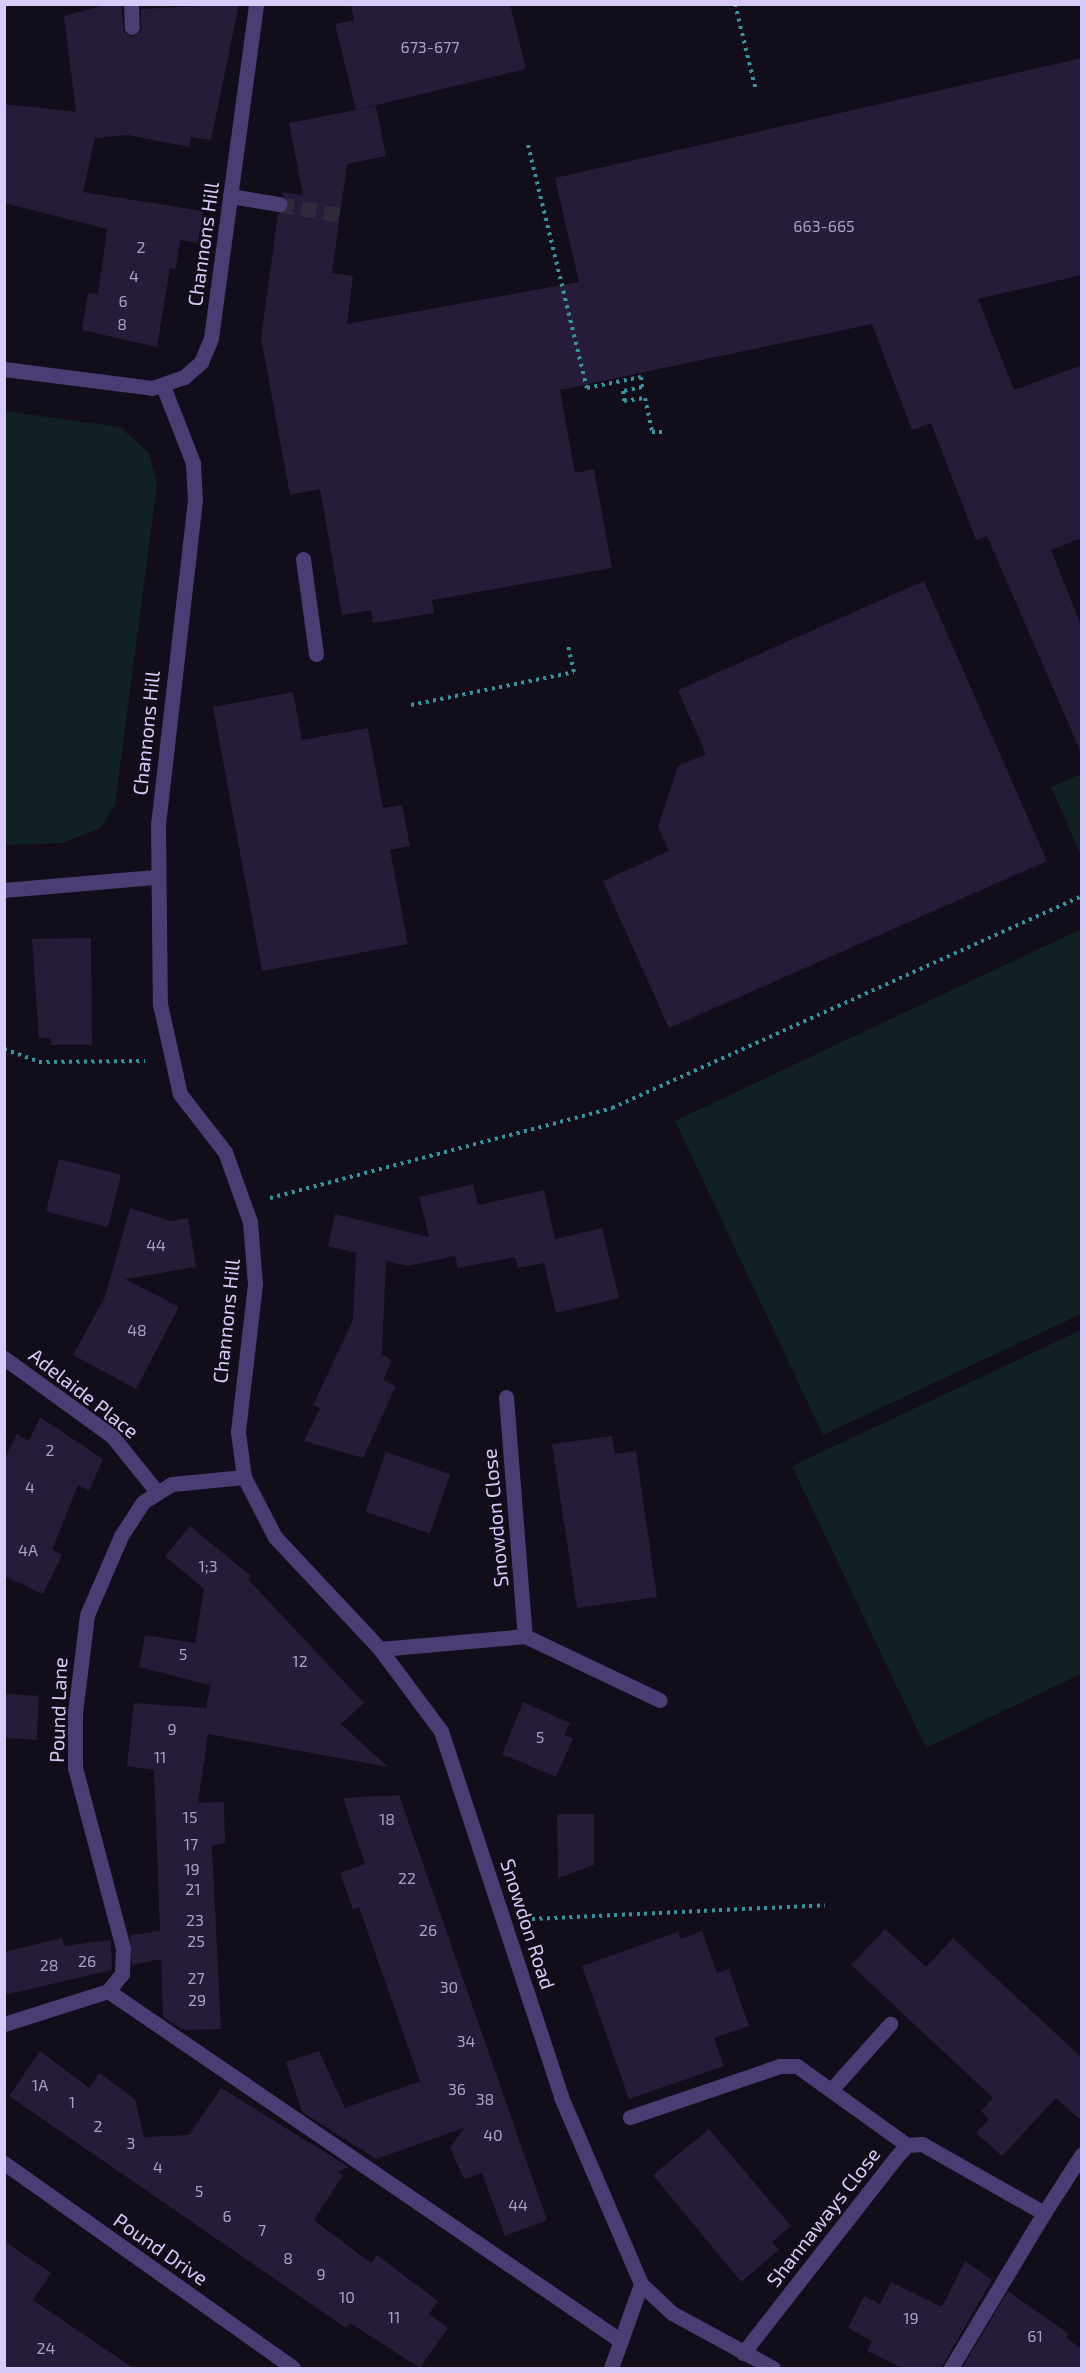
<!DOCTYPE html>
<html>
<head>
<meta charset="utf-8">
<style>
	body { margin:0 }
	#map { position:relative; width:1086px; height:2373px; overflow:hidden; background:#110d1a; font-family:"Exo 2",sans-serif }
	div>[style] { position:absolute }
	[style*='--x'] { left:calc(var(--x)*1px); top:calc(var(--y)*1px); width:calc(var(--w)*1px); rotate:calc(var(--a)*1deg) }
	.green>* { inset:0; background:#102023 }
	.building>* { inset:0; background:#261b38; transform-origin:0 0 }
	.minor-tunnel>* { height:15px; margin-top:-7.5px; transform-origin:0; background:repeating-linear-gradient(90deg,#2f2a3b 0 15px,transparent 0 23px) }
	.path>* { height:4px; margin-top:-2px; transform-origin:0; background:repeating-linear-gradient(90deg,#39939f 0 3px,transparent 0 7.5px) }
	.minor>* { height:15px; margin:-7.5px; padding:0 7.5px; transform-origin:7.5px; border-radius:7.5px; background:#493d74 }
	span { translate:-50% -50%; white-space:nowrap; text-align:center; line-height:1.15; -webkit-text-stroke:4.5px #110d1a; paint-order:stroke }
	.number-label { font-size:16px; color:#ac9fc9 }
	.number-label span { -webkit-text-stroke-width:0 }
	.street-label { font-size:20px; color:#d9cbf9 }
	.frame { position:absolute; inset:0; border:6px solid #d9cbf9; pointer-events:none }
</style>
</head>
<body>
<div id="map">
	<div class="green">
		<div style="clip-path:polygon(5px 411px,120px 427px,149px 453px,157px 484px,115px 805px,100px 828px,62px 843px,5px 845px)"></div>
		<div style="clip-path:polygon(1081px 774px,1081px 856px,1051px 787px)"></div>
		<div style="clip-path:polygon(1081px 929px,1081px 1314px,823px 1435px,675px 1121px)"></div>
		<div style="clip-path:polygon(1081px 1330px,1081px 1674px,926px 1748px,792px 1466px)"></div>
	</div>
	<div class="building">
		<div style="clip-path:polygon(109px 4px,121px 4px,124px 32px,132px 37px,141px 31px,141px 9px,239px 4px,211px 140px,191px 137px,189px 147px,128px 135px,95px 138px,83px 192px,203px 211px,198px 243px,180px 240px,176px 269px,170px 268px,157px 347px,82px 330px,88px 293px,98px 294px,107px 229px,4px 203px,4px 104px,76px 112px,64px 16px)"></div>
		<div style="clip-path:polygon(351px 4px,510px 4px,526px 69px,356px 110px,335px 24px,354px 20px)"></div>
		<div style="clip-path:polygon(1082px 58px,1082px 275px,978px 299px,1014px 390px,1082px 365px,1082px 538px,1051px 550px,1082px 628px,1082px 755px,987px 536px,976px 540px,931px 423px,912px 430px,872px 324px,560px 390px,575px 473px,594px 469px,612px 568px,432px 600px,434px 613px,373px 623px,371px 610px,342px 615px,320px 489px,290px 495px,261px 338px,278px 214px,289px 205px,281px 192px,303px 195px,289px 123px,376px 106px,386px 156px,347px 164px,332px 273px,353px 276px,347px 324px,579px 282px,555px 178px)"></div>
		<div style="clip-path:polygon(924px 581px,1047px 861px,669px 1028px,603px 881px,669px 851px,658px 827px,678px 766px,706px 754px,678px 690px)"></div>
		<div style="clip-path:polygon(293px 692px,302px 740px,368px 728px,383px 808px,402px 805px,410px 846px,390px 850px,408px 944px,262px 971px,213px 707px)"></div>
		<div style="clip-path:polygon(91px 938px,92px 1045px,51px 1045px,51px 1038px,39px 1038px,32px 939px)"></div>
		<div style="left:59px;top:1159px;width:64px;height:54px;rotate:14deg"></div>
		<div style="clip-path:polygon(473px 1184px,478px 1205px,544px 1190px,555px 1239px,602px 1228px,619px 1298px,556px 1313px,544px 1263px,518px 1268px,515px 1257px,458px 1268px,455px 1256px,408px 1266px,386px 1261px,382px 1355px,392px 1360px,383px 1380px,396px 1386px,363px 1458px,304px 1441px,320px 1408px,313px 1405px,353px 1320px,356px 1253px,328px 1246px,335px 1214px,429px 1237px,419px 1197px)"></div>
		<div style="clip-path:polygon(130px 1208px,171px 1221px,188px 1218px,196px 1267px,125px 1279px,179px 1307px,136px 1389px,73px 1355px,105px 1297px)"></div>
		<div style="clip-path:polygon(40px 1417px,103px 1459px,89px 1491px,78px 1485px,52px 1550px,62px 1555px,43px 1594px,4px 1576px,4px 1461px,17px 1434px,29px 1441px)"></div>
		<div style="clip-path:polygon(612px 1436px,615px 1454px,636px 1451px,657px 1597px,577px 1608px,552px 1444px)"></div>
		<div style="left:386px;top:1452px;width:68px;height:63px;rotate:19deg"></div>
		<div style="clip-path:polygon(190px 1526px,251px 1576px,248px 1579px,364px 1703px,341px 1724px,388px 1767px,208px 1734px,198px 1803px,224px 1802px,225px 1843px,212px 1846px,221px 2029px,183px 2030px,163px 2017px,161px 1959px,132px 1965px,130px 1935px,160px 1931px,154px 1770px,127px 1766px,134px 1703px,206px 1708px,210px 1685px,139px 1667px,145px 1635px,195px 1643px,204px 1589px,165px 1556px)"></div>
		<div style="left:4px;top:1694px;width:35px;height:44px;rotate:3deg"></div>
		<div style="clip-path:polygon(523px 1702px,570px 1723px,564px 1735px,573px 1738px,556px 1777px,502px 1754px)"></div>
		<div style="clip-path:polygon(399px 1795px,547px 2220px,505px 2236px,482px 2173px,464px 2179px,450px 2148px,464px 2128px,376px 2159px,302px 2112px,286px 2062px,319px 2051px,345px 2108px,420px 2081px,359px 1907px,353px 1910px,340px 1873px,365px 1864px,343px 1798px)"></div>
		<div style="clip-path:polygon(557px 1814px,594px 1814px,594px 1865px,558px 1878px)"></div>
		<div style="clip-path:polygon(885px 1929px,926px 1967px,953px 1938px,1082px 2058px,1082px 2121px,1056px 2098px,1002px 2156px,976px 2133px,989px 2119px,981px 2111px,993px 2098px,851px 1965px)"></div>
		<div style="clip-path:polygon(702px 1931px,717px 1973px,729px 1969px,749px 2026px,714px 2038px,724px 2066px,629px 2099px,582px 1966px,678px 1932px,680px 1939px)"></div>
		<div style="clip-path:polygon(62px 1938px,64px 1946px,111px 1940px,112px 1970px,4px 1995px,4px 1952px)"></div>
		<div style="clip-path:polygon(40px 2051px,89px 2088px,99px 2073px,135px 2099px,144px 2137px,189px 2135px,221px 2088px,349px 2167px,338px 2172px,343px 2175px,314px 2220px,371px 2263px,377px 2255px,438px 2301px,429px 2314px,448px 2328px,420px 2368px,350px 2323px,346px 2328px,9px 2096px)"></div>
		<div style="clip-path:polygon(709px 2129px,791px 2226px,772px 2242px,779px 2250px,741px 2282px,653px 2175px)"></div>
		<div style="clip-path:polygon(4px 2241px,51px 2273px,33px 2300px,133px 2368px,4px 2368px)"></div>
		<div style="clip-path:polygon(965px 2261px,992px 2280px,941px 2368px,902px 2368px,867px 2351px,872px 2341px,848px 2328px,864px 2296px,880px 2304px,891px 2282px,942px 2307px)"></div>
		<div style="clip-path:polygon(1008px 2291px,1069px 2334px,1066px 2338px,1082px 2349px,1082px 2368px,962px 2368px)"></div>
	</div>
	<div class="minor-tunnel">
		<div style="--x:279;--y:204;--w:62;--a:10.2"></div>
	</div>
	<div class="path">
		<div style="--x:735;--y:4;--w:89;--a:76.4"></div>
		<div style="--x:528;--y:145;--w:250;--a:76.4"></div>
		<div style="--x:587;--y:388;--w:55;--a:-11.5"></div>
		<div style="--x:641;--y:377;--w:10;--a:84"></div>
		<div style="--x:642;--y:387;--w:19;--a:168"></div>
		<div style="--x:623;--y:391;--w:10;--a:84"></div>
		<div style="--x:624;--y:401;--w:21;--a:-8"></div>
		<div style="--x:645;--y:398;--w:35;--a:78"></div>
		<div style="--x:652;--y:432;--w:14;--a:0"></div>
		<div style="--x:411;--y:705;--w:166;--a:-11.4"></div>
		<div style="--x:574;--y:672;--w:26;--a:-103"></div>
		<div style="--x:4;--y:1049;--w:37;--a:20"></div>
		<div style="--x:39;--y:1062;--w:106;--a:-0.5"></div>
		<div style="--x:270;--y:1198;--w:354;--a:-14.7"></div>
		<div style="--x:612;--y:1108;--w:516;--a:-24.28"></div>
		<div style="--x:532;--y:1919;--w:293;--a:-2.7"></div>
	</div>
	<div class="minor">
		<div style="--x:131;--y:4;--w:23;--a:88"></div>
		<div style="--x:230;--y:196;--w:50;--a:9.3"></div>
		<div style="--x:4;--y:369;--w:149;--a:7.3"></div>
		<div style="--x:152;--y:388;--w:34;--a:-19"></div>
		<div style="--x:184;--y:377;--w:23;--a:-41"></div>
		<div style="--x:201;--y:362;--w:26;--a:-67"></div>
		<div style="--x:211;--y:338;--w:337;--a:-82.3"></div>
		<div style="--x:163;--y:386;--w:83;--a:68.7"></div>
		<div style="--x:193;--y:463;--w:37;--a:87"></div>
		<div style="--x:195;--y:500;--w:326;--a:96.5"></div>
		<div style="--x:158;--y:824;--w:180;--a:89.4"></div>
		<div style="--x:160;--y:1004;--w:92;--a:77.5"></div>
		<div style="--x:180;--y:1094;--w:73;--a:52.2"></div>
		<div style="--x:225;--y:1152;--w:74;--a:70.3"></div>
		<div style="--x:250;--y:1222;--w:62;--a:85.4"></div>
		<div style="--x:255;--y:1284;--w:149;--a:96.6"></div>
		<div style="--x:238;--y:1432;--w:45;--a:82.4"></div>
		<div style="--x:244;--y:1477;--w:68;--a:62.7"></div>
		<div style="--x:275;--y:1537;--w:154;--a:46.8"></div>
		<div style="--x:380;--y:1649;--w:102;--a:53.4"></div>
		<div style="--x:441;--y:1731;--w:385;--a:71.8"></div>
		<div style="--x:561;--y:2097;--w:203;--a:66.8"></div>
		<div style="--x:641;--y:2284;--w:42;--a:43.1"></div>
		<div style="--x:672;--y:2313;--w:115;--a:28.6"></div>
		<div style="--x:303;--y:559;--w:96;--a:82.2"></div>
		<div style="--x:4;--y:890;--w:154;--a:-4.9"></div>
		<div style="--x:4;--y:1358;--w:133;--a:35.8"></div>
		<div style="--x:112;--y:1436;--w:72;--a:51.2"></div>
		<div style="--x:506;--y:1397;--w:240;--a:85.5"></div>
		<div style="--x:525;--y:1636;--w:149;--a:25.4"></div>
		<div style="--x:380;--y:1649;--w:146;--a:-5.1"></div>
		<div style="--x:108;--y:1991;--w:621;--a:34.3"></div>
		<div style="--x:4;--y:2024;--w:109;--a:-17.6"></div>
		<div style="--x:108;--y:1991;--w:22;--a:-51"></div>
		<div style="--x:122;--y:1974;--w:26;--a:-88"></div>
		<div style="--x:123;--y:1948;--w:186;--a:-104.9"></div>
		<div style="--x:75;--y:1768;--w:55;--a:-90"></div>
		<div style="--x:75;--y:1713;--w:99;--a:-83"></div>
		<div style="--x:87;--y:1615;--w:86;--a:-66.7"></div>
		<div style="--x:121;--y:1536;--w:40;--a:-57.1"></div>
		<div style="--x:143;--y:1502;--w:34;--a:-32"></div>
		<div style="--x:172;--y:1484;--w:72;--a:-5.6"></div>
		<div style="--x:831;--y:2090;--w:89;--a:-48.2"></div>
		<div style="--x:630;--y:2117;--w:158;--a:-18.8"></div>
		<div style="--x:780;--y:2066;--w:17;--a:0"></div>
		<div style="--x:797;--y:2066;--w:135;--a:35.7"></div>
		<div style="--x:4;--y:2163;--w:354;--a:35.3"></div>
		<div style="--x:1044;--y:2213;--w:70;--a:-57.2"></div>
		<div style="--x:743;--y:2353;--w:249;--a:-52"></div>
		<div style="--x:896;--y:2157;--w:16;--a:-47"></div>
		<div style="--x:907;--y:2145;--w:15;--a:-4"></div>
		<div style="--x:922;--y:2144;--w:140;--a:29.5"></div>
		<div style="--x:1044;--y:2213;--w:181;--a:121"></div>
		<div style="--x:611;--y:2368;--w:89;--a:-70.3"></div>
	</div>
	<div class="number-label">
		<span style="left:430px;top:47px">673-677</span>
		<span style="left:824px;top:226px">663-665</span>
		<span style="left:141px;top:247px">2</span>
		<span style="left:134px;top:276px">4</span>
		<span style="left:123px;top:301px">6</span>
		<span style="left:122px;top:324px">8</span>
		<span style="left:156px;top:1245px">44</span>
		<span style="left:137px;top:1330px">48</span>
		<span style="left:50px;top:1450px">2</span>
		<span style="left:30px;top:1487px">4</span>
		<span style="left:28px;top:1550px">4A</span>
		<span style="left:208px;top:1566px">1;3</span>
		<span style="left:183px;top:1654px">5</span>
		<span style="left:300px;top:1661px">12</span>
		<span style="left:172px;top:1729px">9</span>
		<span style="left:540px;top:1737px">5</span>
		<span style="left:160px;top:1757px">11</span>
		<span style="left:190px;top:1817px">15</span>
		<span style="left:387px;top:1819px">18</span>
		<span style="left:191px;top:1844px">17</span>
		<span style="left:192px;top:1869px">19</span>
		<span style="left:407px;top:1878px">22</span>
		<span style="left:193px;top:1889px">21</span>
		<span style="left:195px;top:1920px">23</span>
		<span style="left:428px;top:1930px">26</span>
		<span style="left:196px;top:1941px">25</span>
		<span style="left:87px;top:1961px">26</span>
		<span style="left:49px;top:1965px">28</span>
		<span style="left:196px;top:1978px">27</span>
		<span style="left:449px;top:1987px">30</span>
		<span style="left:197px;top:2000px">29</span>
		<span style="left:466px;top:2041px">34</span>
		<span style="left:40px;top:2085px">1A</span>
		<span style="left:457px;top:2089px">36</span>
		<span style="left:485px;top:2099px">38</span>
		<span style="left:72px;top:2102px">1</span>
		<span style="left:98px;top:2126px">2</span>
		<span style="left:493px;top:2135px">40</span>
		<span style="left:131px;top:2143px">3</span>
		<span style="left:158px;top:2167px">4</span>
		<span style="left:199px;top:2191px">5</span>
		<span style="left:518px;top:2205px">44</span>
		<span style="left:227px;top:2216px">6</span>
		<span style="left:262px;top:2230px">7</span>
		<span style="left:288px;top:2258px">8</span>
		<span style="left:321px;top:2274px">9</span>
		<span style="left:347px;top:2297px">10</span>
		<span style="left:394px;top:2317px">11</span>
		<span style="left:911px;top:2318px">19</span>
		<span style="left:1035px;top:2336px">61</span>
		<span style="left:46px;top:2348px">24</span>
	</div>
	<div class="street-label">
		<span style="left:203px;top:244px;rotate:-82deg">Channons Hill</span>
		<span style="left:146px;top:733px;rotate:-84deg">Channons Hill</span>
		<span style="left:226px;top:1321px;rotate:-84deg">Channons Hill</span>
		<span style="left:84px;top:1393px;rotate:38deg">Adelaide Place</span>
		<span style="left:495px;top:1518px;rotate:-95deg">Snowdon Close</span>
		<span style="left:58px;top:1710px;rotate:-88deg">Pound Lane</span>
		<span style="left:528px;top:1924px;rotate:72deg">Snowdon Road</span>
		<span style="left:823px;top:2217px;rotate:-52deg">Shannaways Close</span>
		<span style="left:161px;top:2249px;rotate:35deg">Pound Drive</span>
	</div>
	<div class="frame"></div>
</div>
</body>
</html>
